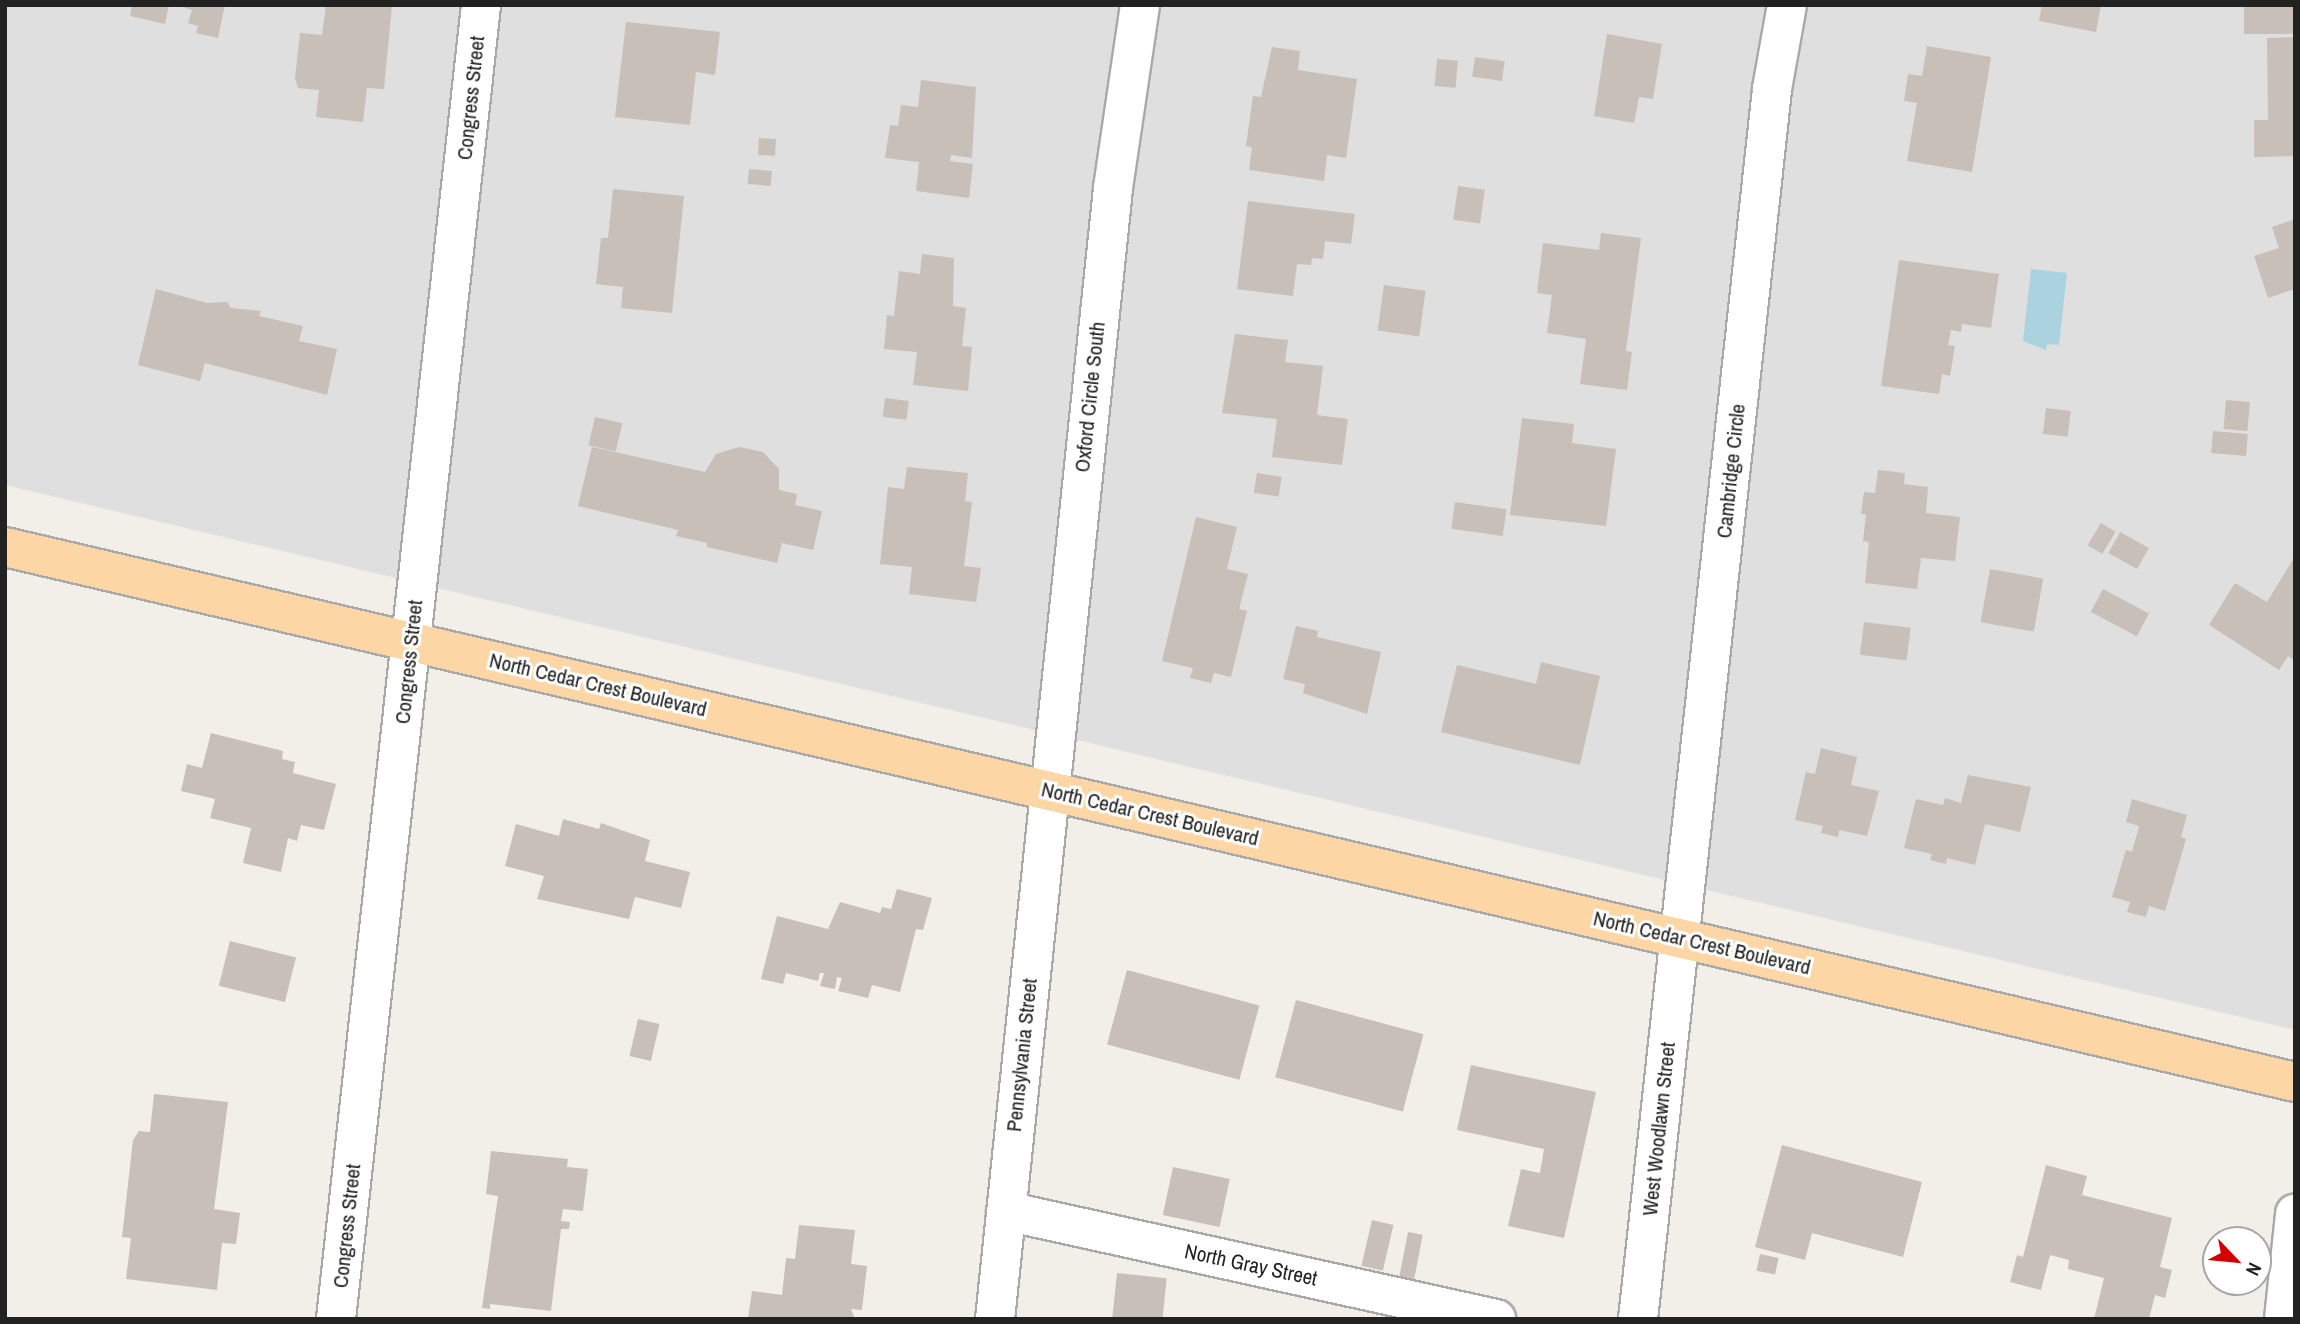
<!DOCTYPE html>
<html>
<head>
<meta charset="utf-8">
<style>
	body { margin:0 }
	#map { position:relative; width:2300px; height:1324px; overflow:hidden; background:#f2efe9; font-family:"Archivo Narrow",sans-serif }
	div>[style] { position:absolute }
	[style*='--x'] { left:calc(var(--x)*1px); top:calc(var(--y)*1px); width:calc(var(--w)*1px); rotate:calc(var(--a)*1deg) }
	.residential>* { inset:0; background:#e0dfdf }
	.water>* { inset:0; background:#aad3df }
	.building>* { inset:0; background:#c7bfb8; transform-origin:0 0 }
	.roads { filter:drop-shadow(2px 0 #a9a9a9) drop-shadow(-2px 0 #a9a9a9) drop-shadow(0 2px #a9a9a9) drop-shadow(0 -2px #a9a9a9) }
	.minor>* { height:38px; margin:-19px; padding:0 19px; transform-origin:19px; border-radius:19px; background:#fff }
	.major>* { height:38px; margin:-19px; padding:0 19px; transform-origin:19px; border-radius:19px; background:#fcd6a4 }
	span { translate:-50% -50%; white-space:nowrap; text-align:center; line-height:1.15; -webkit-text-stroke:6px #fff; paint-order:stroke }
	.street-label { font-size:21px; color:#222 }
	.frame { position:absolute; inset:0; border:7px solid #222; pointer-events:none }
	.north { position:absolute; left:2202px; top:1226px; width:70px; height:70px; box-sizing:border-box; background:#fff; border:2px solid #a7a7a7; border-radius:50%; rotate:116deg; font-size:19px; font-weight:700; line-height:28px; text-align:center; color:#222 }
	.north::after { content:''; display:block; margin:auto; width:24px; height:32px; background:#d40000; clip-path:polygon(50% 0,100% 100%,50% 72%,0 100%) }
</style>
</head>
<body>
<div id="map">
	<div class="residential">
		<div style="clip-path:polygon(5px 5px,2295px 5px,2295px 1030px,5px 485px)"></div>
	</div>
	<div class="water">
		<div style="clip-path:polygon(2031px 269px,2067px 273px,2059px 345px,2047px 344px,2046px 350px,2023px 341px)"></div>
	</div>
	<div class="building">
		<div style="clip-path:polygon(132px 5px,169px 5px,165px 24px,130px 16px)"></div>
		<div style="clip-path:polygon(177px 5px,225px 5px,218px 38px,196px 33px,198px 26px,188px 23px,192px 10px)"></div>
		<div style="clip-path:polygon(326px 5px,392px 5px,384px 89px,367px 88px,363px 122px,316px 117px,319px 90px,298px 88px,295px 78px,300px 33px,322px 35px)"></div>
		<div style="clip-path:polygon(2042px 5px,2101px 5px,2096px 32px,2039px 21px)"></div>
		<div style="left:2244px;top:5px;width:51px;height:29px"></div>
		<div style="clip-path:polygon(626px 22px,720px 32px,715px 75px,696px 72px,690px 125px,615px 117px)"></div>
		<div style="clip-path:polygon(1607px 34px,1662px 44px,1653px 99px,1639px 97px,1634px 123px,1594px 116px)"></div>
		<div style="clip-path:polygon(2295px 37px,2295px 156px,2254px 157px,2254px 120px,2268px 120px,2267px 38px)"></div>
		<div style="clip-path:polygon(1927px 46px,1991px 57px,1972px 172px,1907px 161px,1917px 103px,1904px 101px,1908px 74px,1922px 76px)"></div>
		<div style="clip-path:polygon(1272px 47px,1300px 51px,1298px 70px,1357px 79px,1346px 158px,1327px 155px,1324px 181px,1249px 170px,1252px 148px,1246px 146px,1253px 96px,1261px 97px)"></div>
		<div style="left:1475px;top:57px;width:30px;height:20px;rotate:8deg"></div>
		<div style="left:1437px;top:59px;width:21px;height:27px;rotate:5deg"></div>
		<div style="clip-path:polygon(921px 80px,976px 87px,972px 158px,951px 155px,950px 161px,973px 164px,969px 198px,916px 191px,919px 162px,885px 158px,890px 125px,898px 126px,901px 105px,918px 107px)"></div>
		<div style="left:759px;top:138px;width:17px;height:17px;rotate:3deg"></div>
		<div style="left:749px;top:169px;width:23px;height:15px;rotate:5deg"></div>
		<div style="left:1458px;top:186px;width:27px;height:34px;rotate:8deg"></div>
		<div style="clip-path:polygon(613px 189px,684px 196px,672px 313px,621px 308px,623px 287px,596px 284px,601px 238px,608px 238px)"></div>
		<div style="clip-path:polygon(1248px 201px,1355px 214px,1351px 244px,1325px 241px,1323px 259px,1312px 258px,1311px 265px,1297px 264px,1293px 296px,1237px 289px)"></div>
		<div style="clip-path:polygon(2295px 219px,2295px 289px,2268px 298px,2254px 256px,2279px 248px,2272px 227px)"></div>
		<div style="clip-path:polygon(1601px 233px,1641px 238px,1626px 351px,1632px 352px,1627px 390px,1580px 384px,1586px 339px,1547px 333px,1552px 295px,1537px 293px,1543px 243px,1599px 250px)"></div>
		<div style="clip-path:polygon(922px 254px,954px 258px,953px 306px,966px 308px,962px 346px,972px 347px,968px 391px,913px 385px,917px 352px,884px 349px,887px 315px,894px 316px,899px 271px,920px 274px)"></div>
		<div style="clip-path:polygon(1899px 260px,1999px 274px,1991px 328px,1962px 324px,1961px 332px,1951px 330px,1948px 345px,1955px 346px,1950px 376px,1942px 374px,1939px 394px,1881px 386px)"></div>
		<div style="left:1384px;top:285px;width:42px;height:46px;rotate:8deg"></div>
		<div style="clip-path:polygon(156px 289px,207px 303px,227px 302px,231px 308px,261px 311px,259px 316px,303px 326px,299px 341px,337px 349px,327px 395px,205px 363px,200px 381px,138px 365px)"></div>
		<div style="clip-path:polygon(1235px 334px,1288px 340px,1285px 362px,1323px 366px,1317px 415px,1348px 419px,1342px 465px,1272px 457px,1277px 419px,1222px 413px)"></div>
		<div style="left:885px;top:398px;width:24px;height:19px;rotate:7deg"></div>
		<div style="left:2226px;top:400px;width:24px;height:29px;rotate:5deg"></div>
		<div style="left:2046px;top:408px;width:25px;height:26px;rotate:7deg"></div>
		<div style="left:595px;top:417px;width:28px;height:29px;rotate:13deg"></div>
		<div style="clip-path:polygon(1522px 418px,1574px 424px,1572px 443px,1616px 449px,1606px 526px,1510px 515px)"></div>
		<div style="left:2213px;top:431px;width:35px;height:22px;rotate:5deg"></div>
		<div style="clip-path:polygon(592px 447px,705px 472px,716px 454px,739px 447px,763px 452px,779px 469px,779px 490px,797px 494px,795px 505px,822px 511px,813px 550px,782px 543px,777px 563px,707px 547px,707px 543px,676px 536px,678px 530px,578px 506px)"></div>
		<div style="clip-path:polygon(907px 467px,968px 473px,965px 501px,972px 502px,964px 566px,981px 568px,976px 602px,909px 594px,912px 567px,880px 564px,888px 487px,904px 489px)"></div>
		<div style="clip-path:polygon(1878px 470px,1905px 473px,1904px 484px,1928px 487px,1926px 513px,1960px 517px,1955px 561px,1921px 558px,1917px 589px,1865px 583px,1869px 542px,1863px 541px,1866px 514px,1861px 514px,1864px 492px,1875px 493px)"></div>
		<div style="left:1257px;top:473px;width:25px;height:20px;rotate:9deg"></div>
		<div style="left:1455px;top:502px;width:52px;height:27px;rotate:8deg"></div>
		<div style="clip-path:polygon(1196px 517px,1237px 527px,1227px 569px,1248px 574px,1239px 609px,1247px 611px,1231px 677px,1214px 673px,1211px 683px,1190px 678px,1193px 668px,1162px 661px)"></div>
		<div style="left:2101px;top:523px;width:17px;height:26px;rotate:31deg"></div>
		<div style="left:2120px;top:532px;width:33px;height:24px;rotate:29deg"></div>
		<div style="clip-path:polygon(2295px 556px,2295px 661px,2288px 656px,2279px 670px,2209px 625px,2235px 583px,2267px 602px)"></div>
		<div style="left:1990px;top:569px;width:54px;height:54px;rotate:10deg"></div>
		<div style="left:2103px;top:589px;width:52px;height:26px;rotate:28deg"></div>
		<div style="left:1864px;top:622px;width:47px;height:33px;rotate:7deg"></div>
		<div style="clip-path:polygon(1296px 626px,1318px 631px,1317px 637px,1381px 652px,1367px 714px,1303px 693px,1305px 684px,1283px 679px)"></div>
		<div style="clip-path:polygon(1541px 662px,1600px 676px,1580px 765px,1441px 732px,1457px 665px,1536px 684px)"></div>
		<div style="clip-path:polygon(211px 733px,283px 751px,282px 759px,295px 762px,293px 773px,336px 784px,324px 830px,301px 825px,297px 841px,288px 838px,281px 872px,243px 863px,251px 828px,210px 818px,215px 799px,181px 791px,187px 764px,202px 768px)"></div>
		<div style="clip-path:polygon(1821px 748px,1857px 757px,1851px 785px,1879px 791px,1867px 836px,1839px 830px,1838px 837px,1821px 833px,1823px 826px,1795px 820px,1806px 772px,1815px 774px)"></div>
		<div style="clip-path:polygon(1968px 775px,2031px 787px,2020px 832px,1985px 824px,1975px 865px,1947px 858px,1946px 864px,1930px 860px,1932px 854px,1904px 848px,1916px 799px,1943px 805px,1945px 798px,1961px 803px)"></div>
		<div style="clip-path:polygon(2132px 799px,2187px 815px,2181px 837px,2186px 839px,2165px 911px,2149px 906px,2146px 917px,2127px 912px,2130px 902px,2112px 897px,2126px 850px,2132px 852px,2139px 826px,2126px 822px)"></div>
		<div style="clip-path:polygon(563px 819px,599px 829px,601px 823px,650px 840px,645px 861px,690px 872px,681px 908px,635px 897px,629px 919px,537px 899px,544px 876px,505px 866px,516px 824px,559px 836px)"></div>
		<div style="clip-path:polygon(897px 889px,932px 898px,923px 930px,916px 929px,900px 992px,872px 985px,868px 998px,838px 991px,842px 978px,837px 977px,835px 989px,820px 986px,824px 973px,820px 973px,818px 981px,786px 973px,783px 984px,761px 979px,777px 916px,828px 929px,840px 902px,880px 913px,882px 907px,891px 909px)"></div>
		<div style="left:230px;top:941px;width:68px;height:46px;rotate:14deg"></div>
		<div style="left:1127px;top:970px;width:137px;height:77px;rotate:15deg"></div>
		<div style="left:1296px;top:1000px;width:132px;height:80px;rotate:15deg"></div>
		<div style="left:638px;top:1019px;width:22px;height:38px;rotate:13deg"></div>
		<div style="clip-path:polygon(1471px 1065px,1596px 1092px,1564px 1238px,1508px 1226px,1521px 1169px,1540px 1173px,1544px 1149px,1457px 1130px)"></div>
		<div style="clip-path:polygon(154px 1094px,228px 1102px,214px 1209px,240px 1213px,236px 1244px,222px 1243px,217px 1290px,126px 1279px,131px 1238px,122px 1237px,133px 1140px,139px 1131px,150px 1132px)"></div>
		<div style="clip-path:polygon(1782px 1145px,1922px 1182px,1903px 1257px,1812px 1233px,1805px 1260px,1755px 1247px)"></div>
		<div style="clip-path:polygon(491px 1151px,568px 1159px,567px 1167px,588px 1169px,583px 1211px,563px 1209px,561px 1221px,570px 1222px,569px 1229px,561px 1229px,551px 1311px,490px 1304px,490px 1309px,482px 1308px,498px 1196px,486px 1194px)"></div>
		<div style="clip-path:polygon(2046px 1165px,2087px 1176px,2082px 1195px,2172px 1218px,2160px 1267px,2172px 1270px,2165px 1298px,2155px 1295px,2149px 1319px,2094px 1319px,2104px 1278px,2068px 1269px,2069px 1260px,2050px 1255px,2041px 1290px,2010px 1282px,2017px 1255px,2023px 1257px)"></div>
		<div style="left:1173px;top:1167px;width:58px;height:49px;rotate:12deg"></div>
		<div style="left:1372px;top:1220px;width:22px;height:47px;rotate:13deg"></div>
		<div style="clip-path:polygon(799px 1225px,855px 1230px,851px 1264px,867px 1266px,862px 1310px,851px 1309px,855px 1319px,748px 1319px,752px 1291px,782px 1295px,786px 1258px,795px 1259px)"></div>
		<div style="left:1408px;top:1232px;width:15px;height:45px;rotate:11deg"></div>
		<div style="left:1760px;top:1254px;width:19px;height:17px;rotate:12deg"></div>
		<div style="left:1117px;top:1273px;width:50px;height:46px;rotate:6deg"></div>
	</div>
	<div class="roads">
		<div class="minor">
			<div style="--x:1006;--y:1211;--w:502;--a:12.43"></div>
			<div style="--x:336;--y:1319;--w:1322;--a:-83.7"></div>
			<div style="--x:995;--y:1319;--w:1137;--a:-84.04"></div>
			<div style="--x:1113;--y:188;--w:185;--a:-81.6"></div>
			<div style="--x:1638;--y:1319;--w:1237;--a:-83.78"></div>
			<div style="--x:1772;--y:89;--w:85;--a:-79.9"></div>
			<div style="--x:2284;--y:1319;--w:106;--a:-84"></div>
		</div>
		<div class="major">
			<div style="--x:5;--y:547;--w:2352;--a:13.15"></div>
		</div>
	</div>
	<div class="street-label">
		<span style="left:471px;top:98px;rotate:-84deg">Congress Street</span>
		<span style="left:1090px;top:397px;rotate:-84deg">Oxford Circle South</span>
		<span style="left:1731px;top:471px;rotate:-84deg">Cambridge Circle</span>
		<span style="left:409px;top:662px;rotate:-84deg">Congress Street</span>
		<span style="left:598px;top:685px;rotate:13deg">North Cedar Crest Boulevard</span>
		<span style="left:1150px;top:814px;rotate:13deg">North Cedar Crest Boulevard</span>
		<span style="left:1702px;top:943px;rotate:13deg">North Cedar Crest Boulevard</span>
		<span style="left:1022px;top:1055px;rotate:-84deg">Pennsylvania Street</span>
		<span style="left:1659px;top:1129px;rotate:-84deg">West Woodlawn Street</span>
		<span style="left:347px;top:1226px;rotate:-84deg">Congress Street</span>
		<span style="left:1251px;top:1265px;rotate:12deg">North Gray Street</span>
	</div>
	<div class="frame"></div>
	<div class="north">N</div>
</div>
</body>
</html>
